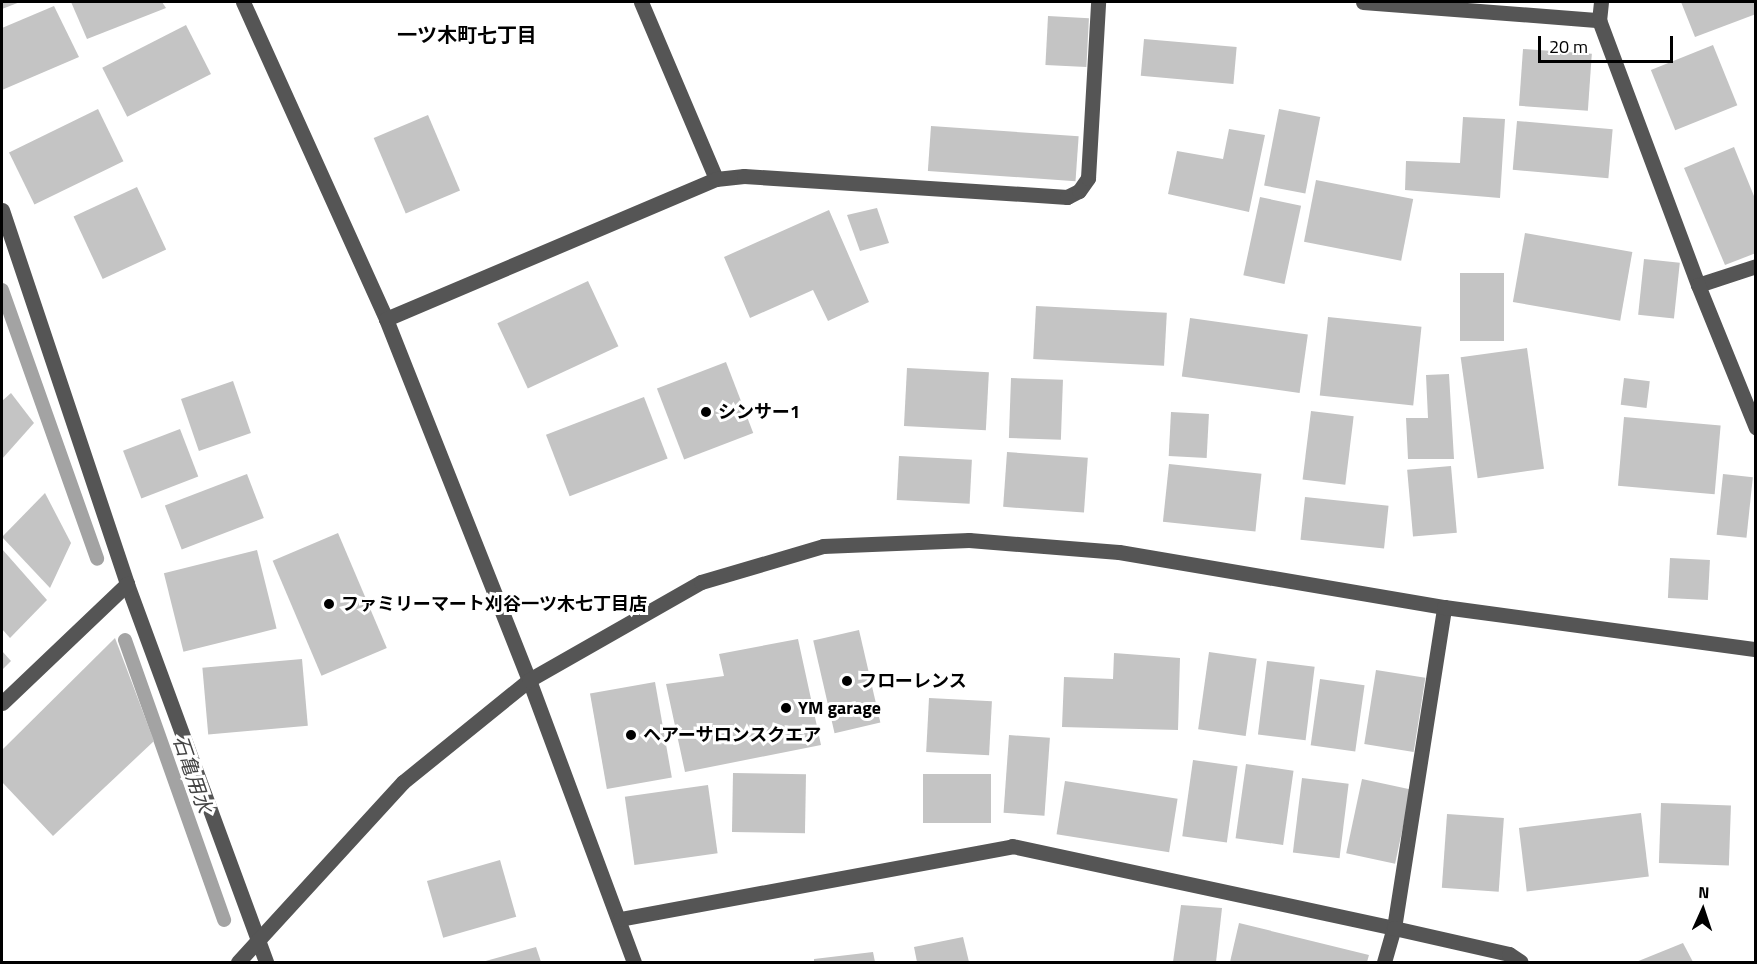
<!DOCTYPE html>
<html>
<head>
<meta charset="utf-8">
<style>
	body { margin:0 }
	#map { position:relative; width:1757px; height:964px; overflow:hidden; background:#fff; font-family:"Titillium Web","Noto Sans JP",sans-serif }
	div>[style] { position:absolute }
	[style*='--x'] { left:calc(var(--x)*1px); top:calc(var(--y)*1px); width:calc(var(--w)*1px); rotate:calc(var(--a)*1deg) }
	.stream>* { height:14px; margin:-7px; padding:0 7px; transform-origin:7px; border-radius:7px; background:#a3a3a3 }
	.building>* { inset:0; background:#c4c4c4; transform-origin:0 0 }
	.minor>* { height:15px; margin:-7.5px; padding:0 7.5px; transform-origin:7.5px; border-radius:7.5px; background:#555 }
	.dots>* { width:16px; height:16px; translate:-50% -50%; box-sizing:border-box; border:3px solid #fff; border-radius:50% }
	span { translate:-50% -50%; white-space:nowrap; text-align:center; line-height:1.15; -webkit-text-stroke:6px #fff; paint-order:stroke }
	.poi-label { font-size:18px; color:#000; font-weight:700 }
	.left { translate:0 -50%; text-align:left }
	.neighbourhood-label { font-size:20px; color:#000; font-weight:700 }
	.water-label { font-size:20px; color:#444; font-style:italic }
	.frame { position:absolute; inset:0; border:3px solid #000; pointer-events:none }
	.north { position:absolute; left:1673px; top:880px; width:60px; height:60px; -webkit-text-stroke:4px #fff; paint-order:stroke; rotate:3deg; font-size:16px; font-weight:700; line-height:24px; text-align:center; color:#000 }
	.north::after { content:''; display:block; margin:auto; width:21px; height:27px; background:#000; clip-path:polygon(50% 0,100% 100%,50% 72%,0 100%) }
	.scale { position:absolute; left:1538px; top:36px; width:135px; height:27px; box-sizing:border-box; border:3px solid #000; border-top:0; padding-left:8px; font-size:18px; line-height:21px; white-space:nowrap; color:#000; -webkit-text-stroke:4px #fff; paint-order:stroke }
</style>
</head>
<body>
<div id="map">
	<div class="stream">
		<div style="--x:2;--y:290;--w:285;--a:70.5"></div>
		<div style="--x:125;--y:640;--w:297;--a:70.5"></div>
	</div>
	<div class="building">
		<div style="clip-path:polygon(2px 2px,20px 2px,2px 9px)"></div>
		<div style="clip-path:polygon(71px 2px,162px 2px,166px 8px,87px 39px)"></div>
		<div style="clip-path:polygon(1681px 2px,1756px 2px,1756px 14px,1695px 37px)"></div>
		<div style="clip-path:polygon(54px 6px,79px 57px,2px 90px,2px 28px)"></div>
		<div style="left:1048px;top:16px;width:41px;height:49px;rotate:3deg"></div>
		<div style="left:186px;top:25px;width:55px;height:94px;rotate:63deg"></div>
		<div style="left:1144px;top:39px;width:93px;height:37px;rotate:5deg"></div>
		<div style="left:1713px;top:45px;width:65px;height:67px;rotate:68deg"></div>
		<div style="left:1523px;top:49px;width:69px;height:57px;rotate:4deg"></div>
		<div style="left:98px;top:109px;width:58px;height:99px;rotate:64deg"></div>
		<div style="left:1279px;top:109px;width:42px;height:78px;rotate:11deg"></div>
		<div style="left:428px;top:115px;width:82px;height:59px;rotate:67deg"></div>
		<div style="clip-path:polygon(1463px 117px,1505px 119px,1500px 198px,1405px 190px,1406px 161px,1460px 163px)"></div>
		<div style="left:1517px;top:121px;width:96px;height:49px;rotate:5deg"></div>
		<div style="left:931px;top:126px;width:148px;height:45px;rotate:4deg"></div>
		<div style="clip-path:polygon(1229px 129px,1265px 135px,1249px 212px,1168px 194px,1177px 151px,1223px 159px)"></div>
		<div style="clip-path:polygon(1734px 147px,1756px 201px,1756px 253px,1725px 265px,1684px 168px)"></div>
		<div style="left:1316px;top:180px;width:99px;height:63px;rotate:11deg"></div>
		<div style="left:137px;top:187px;width:69px;height:70px;rotate:65deg"></div>
		<div style="left:1260px;top:197px;width:42px;height:80px;rotate:12deg"></div>
		<div style="clip-path:polygon(877px 208px,889px 243px,860px 251px,847px 215px)"></div>
		<div style="clip-path:polygon(829px 210px,869px 302px,828px 321px,813px 290px,750px 318px,724px 257px)"></div>
		<div style="left:1525px;top:233px;width:109px;height:70px;rotate:10deg"></div>
		<div style="left:1644px;top:259px;width:36px;height:56px;rotate:6deg"></div>
		<div style="left:1460px;top:273px;width:44px;height:68px"></div>
		<div style="left:588px;top:281px;width:72px;height:100px;rotate:65deg"></div>
		<div style="left:1036px;top:306px;width:131px;height:53px;rotate:3deg"></div>
		<div style="left:1328px;top:317px;width:94px;height:79px;rotate:6deg"></div>
		<div style="left:1190px;top:318px;width:119px;height:59px;rotate:8deg"></div>
		<div style="left:1527px;top:348px;width:122px;height:67px;rotate:82deg"></div>
		<div style="left:726px;top:362px;width:76px;height:74px;rotate:69deg"></div>
		<div style="left:907px;top:368px;width:82px;height:58px;rotate:3deg"></div>
		<div style="clip-path:polygon(1449px 374px,1454px 459px,1408px 459px,1406px 418px,1428px 418px,1426px 375px)"></div>
		<div style="left:1011px;top:378px;width:52px;height:60px;rotate:2deg"></div>
		<div style="left:1624px;top:378px;width:26px;height:27px;rotate:7deg"></div>
		<div style="left:233px;top:381px;width:55px;height:55px;rotate:71deg"></div>
		<div style="clip-path:polygon(11px 393px,34px 423px,2px 459px,2px 401px)"></div>
		<div style="left:644px;top:397px;width:66px;height:105px;rotate:69deg"></div>
		<div style="left:1311px;top:411px;width:43px;height:69px;rotate:7deg"></div>
		<div style="left:1171px;top:412px;width:38px;height:44px;rotate:3deg"></div>
		<div style="left:1624px;top:417px;width:97px;height:69px;rotate:5deg"></div>
		<div style="left:180px;top:429px;width:51px;height:61px;rotate:69deg"></div>
		<div style="left:1007px;top:452px;width:81px;height:55px;rotate:4deg"></div>
		<div style="left:899px;top:456px;width:73px;height:44px;rotate:3deg"></div>
		<div style="left:1169px;top:464px;width:93px;height:58px;rotate:6deg"></div>
		<div style="left:1451px;top:466px;width:67px;height:44px;rotate:85deg"></div>
		<div style="left:247px;top:474px;width:47px;height:88px;rotate:69deg"></div>
		<div style="left:1723px;top:474px;width:30px;height:61px;rotate:6deg"></div>
		<div style="clip-path:polygon(45px 493px,71px 543px,50px 588px,2px 537px)"></div>
		<div style="left:1305px;top:497px;width:84px;height:43px;rotate:6deg"></div>
		<div style="left:338px;top:533px;width:125px;height:71px;rotate:67deg"></div>
		<div style="clip-path:polygon(2px 549px,47px 600px,10px 638px,2px 629px)"></div>
		<div style="left:257px;top:550px;width:81px;height:96px;rotate:76deg"></div>
		<div style="left:1670px;top:558px;width:40px;height:40px;rotate:3deg"></div>
		<div style="left:859px;top:630px;width:95px;height:47px;rotate:77deg"></div>
		<div style="clip-path:polygon(115px 638px,154px 741px,53px 836px,2px 782px,2px 750px)"></div>
		<div style="clip-path:polygon(798px 639px,821px 745px,685px 772px,666px 684px,724px 676px,719px 654px)"></div>
		<div style="clip-path:polygon(2px 651px,11px 661px,2px 670px)"></div>
		<div style="left:1209px;top:652px;width:48px;height:78px;rotate:8deg"></div>
		<div style="clip-path:polygon(1114px 653px,1180px 658px,1178px 730px,1062px 727px,1064px 677px,1113px 679px)"></div>
		<div style="left:302px;top:659px;width:67px;height:100px;rotate:85deg"></div>
		<div style="left:1267px;top:661px;width:48px;height:74px;rotate:7deg"></div>
		<div style="left:1376px;top:670px;width:50px;height:75px;rotate:9deg"></div>
		<div style="left:1320px;top:679px;width:45px;height:67px;rotate:8deg"></div>
		<div style="left:655px;top:682px;width:97px;height:66px;rotate:80deg"></div>
		<div style="left:929px;top:698px;width:63px;height:54px;rotate:3deg"></div>
		<div style="left:1009px;top:735px;width:41px;height:78px;rotate:4deg"></div>
		<div style="left:1193px;top:760px;width:45px;height:77px;rotate:8deg"></div>
		<div style="left:1246px;top:764px;width:48px;height:75px;rotate:8deg"></div>
		<div style="left:733px;top:773px;width:73px;height:59px;rotate:1deg"></div>
		<div style="left:923px;top:774px;width:68px;height:49px"></div>
		<div style="left:1302px;top:778px;width:47px;height:75px;rotate:7deg"></div>
		<div style="left:1362px;top:779px;width:50px;height:76px;rotate:12deg"></div>
		<div style="left:1065px;top:781px;width:114px;height:54px;rotate:9deg"></div>
		<div style="left:708px;top:785px;width:69px;height:84px;rotate:82deg"></div>
		<div style="left:1661px;top:803px;width:70px;height:60px;rotate:2deg"></div>
		<div style="left:1641px;top:813px;width:64px;height:123px;rotate:83deg"></div>
		<div style="left:1447px;top:814px;width:57px;height:74px;rotate:4deg"></div>
		<div style="left:500px;top:860px;width:59px;height:76px;rotate:74deg"></div>
		<div style="clip-path:polygon(1181px 905px,1222px 908px,1216px 962px,1173px 962px)"></div>
		<div style="clip-path:polygon(1239px 923px,1369px 955px,1367px 962px,1230px 962px)"></div>
		<div style="clip-path:polygon(963px 937px,969px 962px,917px 962px,914px 947px)"></div>
		<div style="clip-path:polygon(1683px 943px,1693px 962px,1636px 962px)"></div>
		<div style="clip-path:polygon(536px 947px,541px 962px,482px 962px)"></div>
		<div style="clip-path:polygon(873px 952px,875px 962px,814px 962px,814px 959px)"></div>
	</div>
	<div class="minor">
		<div style="--x:243;--y:2;--w:348;--a:65.7"></div>
		<div style="--x:386;--y:319;--w:388;--a:68.4"></div>
		<div style="--x:529;--y:680;--w:301;--a:69.6"></div>
		<div style="--x:641;--y:2;--w:192;--a:67"></div>
		<div style="--x:1363;--y:2;--w:237;--a:4.4"></div>
		<div style="--x:1601;--y:2;--w:18;--a:96"></div>
		<div style="--x:1599;--y:20;--w:283;--a:69.5"></div>
		<div style="--x:1698;--y:285;--w:61;--a:-18.1"></div>
		<div style="--x:2;--y:210;--w:394;--a:71.5"></div>
		<div style="--x:127;--y:584;--w:403;--a:69.8"></div>
		<div style="--x:1698;--y:285;--w:154;--a:67.9"></div>
		<div style="--x:386;--y:319;--w:358;--a:-23"></div>
		<div style="--x:716;--y:179;--w:28;--a:-6"></div>
		<div style="--x:744;--y:176;--w:324;--a:3.7"></div>
		<div style="--x:1067;--y:197;--w:13;--a:-27"></div>
		<div style="--x:1079;--y:191;--w:16;--a:-55"></div>
		<div style="--x:1088;--y:178;--w:176;--a:-86.7"></div>
		<div style="--x:2;--y:703;--w:173;--a:-43.6"></div>
		<div style="--x:620;--y:919;--w:399;--a:-10.5"></div>
		<div style="--x:1012;--y:846;--w:391;--a:12.1"></div>
		<div style="--x:1394;--y:928;--w:325;--a:-81.1"></div>
		<div style="--x:238;--y:962;--w:244;--a:-47.5"></div>
		<div style="--x:403;--y:782;--w:162;--a:-39"></div>
		<div style="--x:529;--y:680;--w:198;--a:-29.7"></div>
		<div style="--x:701;--y:582;--w:127;--a:-16.4"></div>
		<div style="--x:823;--y:546;--w:146;--a:-2.4"></div>
		<div style="--x:969;--y:540;--w:150;--a:4.6"></div>
		<div style="--x:1119;--y:552;--w:330;--a:9.6"></div>
		<div style="--x:1444;--y:607;--w:315;--a:7.7"></div>
		<div style="--x:1384;--y:962;--w:35;--a:-74"></div>
		<div style="--x:1394;--y:928;--w:118;--a:12.7"></div>
		<div style="--x:1509;--y:954;--w:14;--a:34"></div>
	</div>
	<div class="dots">
		<div style="left:706px;top:412px;background:#000"></div>
		<div style="left:329px;top:604px;background:#000"></div>
		<div style="left:847px;top:681px;background:#000"></div>
		<div style="left:786px;top:708px;background:#000"></div>
		<div style="left:631px;top:735px;background:#000"></div>
	</div>
	<div class="poi-label">
		<span class="left" style="left:718px;top:412px">シンサー1</span>
		<span class="left" style="left:341px;top:604px">ファミリーマート刈谷一ツ木七丁目店</span>
		<span class="left" style="left:859px;top:681px">フローレンス</span>
		<span class="left" style="left:798px;top:708px">YM garage</span>
		<span class="left" style="left:643px;top:735px">ヘアーサロンスクエア</span>
	</div>
	<div class="neighbourhood-label">
		<span style="left:467px;top:34px">一ツ木町七丁目</span>
	</div>
	<div class="water-label">
		<span style="left:193px;top:774px;rotate:71deg">石亀用水</span>
	</div>
	<div class="frame"></div>
	<div class="north">N</div>
	<div class="scale">20 m</div>
</div>
</body>
</html>
